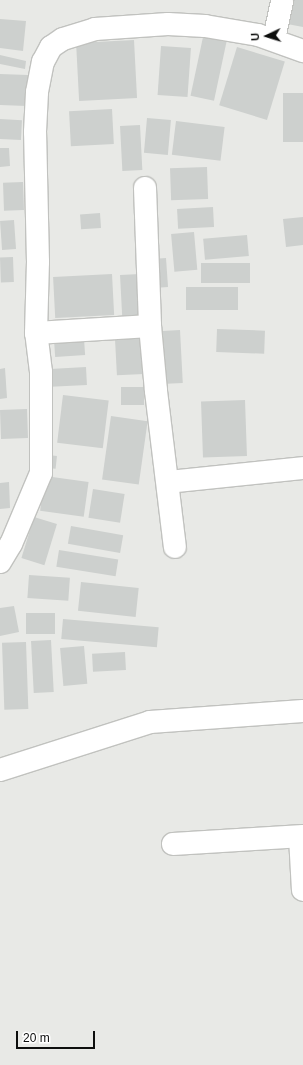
<!DOCTYPE html>
<html>
<head>
<meta charset="utf-8">
<style>
	body { margin:0 }
	#map { position:relative; width:303px; height:1065px; overflow:hidden; background:#e8e9e6; font-family:Helvetica,sans-serif }
	div>[style] { position:absolute }
	[style*='--x'] { left:calc(var(--x)*1px); top:calc(var(--y)*1px); width:calc(var(--w)*1px); rotate:calc(var(--a)*1deg) }
	.building>* { inset:0; background:#cdd0ce; transform-origin:0 0 }
	.roads { filter:drop-shadow(1px 0 #c1c2bf) drop-shadow(-1px 0 #c1c2bf) drop-shadow(0 1px #c1c2bf) drop-shadow(0 -1px #c1c2bf) }
	.minor>* { height:22px; margin:-11px; padding:0 11px; transform-origin:11px; border-radius:11px; background:#fff }
	span { translate:-50% -50%; white-space:nowrap; text-align:center; line-height:1.15; -webkit-text-stroke:3.5px #fff; paint-order:stroke }
	.north { position:absolute; left:247px; top:16px; width:40px; height:40px; -webkit-text-stroke:3px #fff; paint-order:stroke; rotate:266deg; font-size:11px; font-weight:700; line-height:16px; text-align:center; color:#0d0e0d }
	.north::after { content:''; display:block; margin:auto; width:14px; height:18px; background:#0d0e0d; clip-path:polygon(50% 0,100% 100%,50% 72%,0 100%) }
	.scale { position:absolute; left:16px; top:1031px; width:79px; height:18px; box-sizing:border-box; border:2px solid #0d0e0d; border-top:0; padding-left:5px; font-size:12px; line-height:14px; white-space:nowrap; color:#0d0e0d; -webkit-text-stroke:3px #fff; paint-order:stroke }
</style>
</head>
<body>
<div id="map">
	<div class="building">
		<div style="clip-path:polygon(287px 0,303px 0,303px 27px,282px 23px)"></div>
		<div style="clip-path:polygon(0 19px,26px 21px,23px 51px,0 48px)"></div>
		<div style="left:203px;top:37px;width:24px;height:60px;rotate:12deg"></div>
		<div style="left:134px;top:40px;width:58px;height:58px;rotate:87deg"></div>
		<div style="left:161px;top:46px;width:30px;height:49px;rotate:4deg"></div>
		<div style="left:237px;top:47px;width:50px;height:61px;rotate:17deg"></div>
		<div style="clip-path:polygon(0 55px,26px 61px,25px 69px,0 64px)"></div>
		<div style="left:0;top:74px;width:28px;height:31px;rotate:2deg"></div>
		<div style="left:283px;top:93px;width:20px;height:49px"></div>
		<div style="left:112px;top:109px;width:35px;height:43px;rotate:87deg"></div>
		<div style="left:147px;top:118px;width:24px;height:35px;rotate:5deg"></div>
		<div style="left:0;top:119px;width:22px;height:20px;rotate:3deg"></div>
		<div style="left:176px;top:121px;width:49px;height:34px;rotate:7deg"></div>
		<div style="left:140px;top:125px;width:45px;height:20px;rotate:87deg"></div>
		<div style="clip-path:polygon(0 148px,9px 148px,10px 166px,0 167px)"></div>
		<div style="left:207px;top:167px;width:32px;height:37px;rotate:88deg"></div>
		<div style="left:23px;top:182px;width:28px;height:20px;rotate:88deg"></div>
		<div style="left:213px;top:207px;width:20px;height:36px;rotate:87deg"></div>
		<div style="left:100px;top:213px;width:15px;height:20px;rotate:86deg"></div>
		<div style="clip-path:polygon(303px 217px,303px 245px,286px 247px,283px 219px)"></div>
		<div style="left:14px;top:220px;width:29px;height:14px;rotate:86deg"></div>
		<div style="left:194px;top:232px;width:38px;height:23px;rotate:85deg"></div>
		<div style="left:247px;top:235px;width:21px;height:44px;rotate:85deg"></div>
		<div style="left:13px;top:257px;width:25px;height:13px;rotate:88deg"></div>
		<div style="left:166px;top:258px;width:29px;height:14px;rotate:86deg"></div>
		<div style="left:250px;top:263px;width:20px;height:49px;rotate:90deg"></div>
		<div style="left:112px;top:274px;width:41px;height:59px;rotate:87deg"></div>
		<div style="left:140px;top:274px;width:41px;height:20px;rotate:87deg"></div>
		<div style="left:238px;top:287px;width:23px;height:52px;rotate:90deg"></div>
		<div style="left:217px;top:329px;width:48px;height:23px;rotate:2deg"></div>
		<div style="left:180px;top:330px;width:53px;height:22px;rotate:87deg"></div>
		<div style="left:142px;top:338px;width:36px;height:27px;rotate:87deg"></div>
		<div style="left:84px;top:339px;width:16px;height:30px;rotate:86deg"></div>
		<div style="left:86px;top:367px;width:18px;height:36px;rotate:87deg"></div>
		<div style="clip-path:polygon(5px 368px,7px 398px,0 399px,0 369px)"></div>
		<div style="left:121px;top:387px;width:23px;height:18px"></div>
		<div style="left:63px;top:395px;width:46px;height:48px;rotate:7deg"></div>
		<div style="left:245px;top:400px;width:56px;height:44px;rotate:88deg"></div>
		<div style="left:27px;top:409px;width:29px;height:27px;rotate:88deg"></div>
		<div style="left:111px;top:416px;width:37px;height:64px;rotate:8deg"></div>
		<div style="left:48px;top:455px;width:9px;height:13px;rotate:6deg"></div>
		<div style="left:45px;top:476px;width:44px;height:35px;rotate:8deg"></div>
		<div style="clip-path:polygon(9px 482px,10px 508px,0 509px,0 483px)"></div>
		<div style="left:93px;top:489px;width:32px;height:29px;rotate:9deg"></div>
		<div style="left:34px;top:517px;width:24px;height:43px;rotate:17deg"></div>
		<div style="left:71px;top:526px;width:53px;height:18px;rotate:10deg"></div>
		<div style="left:59px;top:550px;width:60px;height:17px;rotate:9deg"></div>
		<div style="left:29px;top:575px;width:41px;height:23px;rotate:4deg"></div>
		<div style="left:81px;top:582px;width:58px;height:29px;rotate:6deg"></div>
		<div style="clip-path:polygon(14px 606px,19px 632px,0 636px,0 608px)"></div>
		<div style="left:26px;top:613px;width:29px;height:21px"></div>
		<div style="left:63px;top:619px;width:96px;height:20px;rotate:5deg"></div>
		<div style="left:51px;top:640px;width:52px;height:20px;rotate:87deg"></div>
		<div style="left:26px;top:642px;width:67px;height:24px;rotate:88deg"></div>
		<div style="left:84px;top:646px;width:38px;height:24px;rotate:85deg"></div>
		<div style="left:125px;top:652px;width:18px;height:33px;rotate:87deg"></div>
	</div>
	<div class="roads">
		<div class="minor">
			<div style="--x:274;--y:39;--w:40;--a:-78"></div>
			<div style="--x:145;--y:188;--w:138;--a:87.9"></div>
			<div style="--x:36;--y:333;--w:114;--a:-3.5"></div>
			<div style="--x:150;--y:326;--w:65;--a:84.7"></div>
			<div style="--x:156;--y:391;--w:157;--a:83.1"></div>
			<div style="--x:168;--y:482;--w:136;--a:-5.9"></div>
			<div style="--x:0;--y:562;--w:21;--a:-59"></div>
			<div style="--x:11;--y:544;--w:77;--a:-67.1"></div>
			<div style="--x:41;--y:473;--w:101;--a:-90"></div>
			<div style="--x:41;--y:372;--w:39;--a:-97"></div>
			<div style="--x:36;--y:333;--w:71;--a:-88.4"></div>
			<div style="--x:38;--y:262;--w:130;--a:-91.3"></div>
			<div style="--x:35;--y:132;--w:40;--a:-87.1"></div>
			<div style="--x:37;--y:92;--w:31;--a:-79"></div>
			<div style="--x:43;--y:62;--w:17;--a:-62"></div>
			<div style="--x:51;--y:47;--w:14;--a:-34"></div>
			<div style="--x:63;--y:39;--w:34;--a:-17"></div>
			<div style="--x:95;--y:29;--w:73;--a:-3.9"></div>
			<div style="--x:168;--y:24;--w:37;--a:3"></div>
			<div style="--x:205;--y:26;--w:54;--a:9.6"></div>
			<div style="--x:258;--y:35;--w:48;--a:19.6"></div>
			<div style="--x:0;--y:770;--w:157;--a:-17.7"></div>
			<div style="--x:150;--y:722;--w:153;--a:-4.1"></div>
			<div style="--x:300;--y:837;--w:53;--a:86.8"></div>
			<div style="--x:173;--y:844;--w:130;--a:-3.5"></div>
		</div>
	</div>
	<div class="north">U</div>
	<div class="scale">20 m</div>
</div>
</body>
</html>
